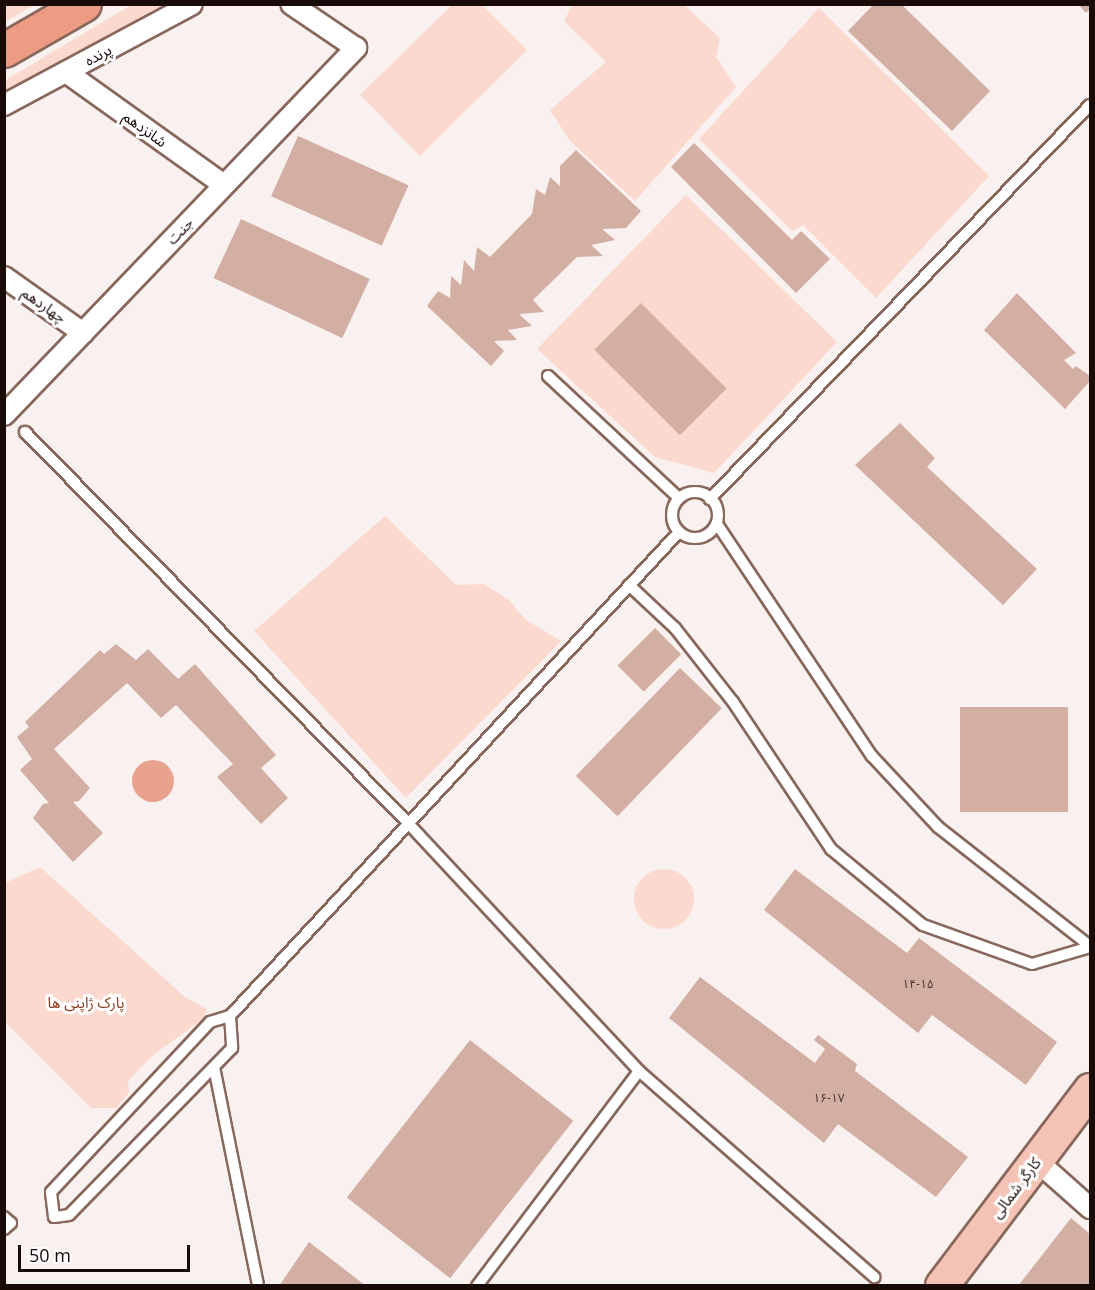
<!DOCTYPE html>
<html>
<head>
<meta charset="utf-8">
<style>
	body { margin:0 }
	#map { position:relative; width:1095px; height:1290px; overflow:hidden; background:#f9f1ef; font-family:"Open Sans","Noto Sans Arabic",sans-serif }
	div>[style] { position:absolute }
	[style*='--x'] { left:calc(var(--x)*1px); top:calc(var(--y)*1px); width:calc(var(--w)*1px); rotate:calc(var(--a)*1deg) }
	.green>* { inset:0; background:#fcd9ce }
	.round { border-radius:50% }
	.water>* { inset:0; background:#e9a28d }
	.building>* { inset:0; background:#d3aea3; transform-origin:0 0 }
	.roads { filter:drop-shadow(2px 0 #88675c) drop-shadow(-2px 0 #88675c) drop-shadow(0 2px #88675c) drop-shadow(0 -2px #88675c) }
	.lane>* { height:10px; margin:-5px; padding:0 5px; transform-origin:5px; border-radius:5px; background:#fff }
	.lane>.ring { margin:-5px; padding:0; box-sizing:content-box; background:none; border:10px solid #fff; border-radius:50% }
	.street>* { height:20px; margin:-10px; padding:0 10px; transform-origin:10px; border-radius:10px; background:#fff }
	.primary>* { height:32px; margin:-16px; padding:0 16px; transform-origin:16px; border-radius:16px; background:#f4c3b5 }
	.highway>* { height:33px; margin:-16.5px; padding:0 16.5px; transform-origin:16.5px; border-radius:16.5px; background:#ed9b83 }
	span { translate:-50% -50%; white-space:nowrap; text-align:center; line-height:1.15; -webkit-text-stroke:6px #fff; paint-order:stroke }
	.number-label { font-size:12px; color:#47342f }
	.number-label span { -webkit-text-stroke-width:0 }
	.street-label { font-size:15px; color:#180b08 }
	.park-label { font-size:15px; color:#8a371d }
	.frame { position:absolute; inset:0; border:6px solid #180b08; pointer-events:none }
	.scale { position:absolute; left:18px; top:1245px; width:172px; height:27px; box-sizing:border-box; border:3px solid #180b08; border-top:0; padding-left:8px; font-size:18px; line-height:21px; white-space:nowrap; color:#180b08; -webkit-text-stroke:4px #fff; paint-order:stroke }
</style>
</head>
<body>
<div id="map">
	<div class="green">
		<div style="clip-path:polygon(453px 4px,482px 5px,527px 50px,420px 156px,360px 95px)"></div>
		<div style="clip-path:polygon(9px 5px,9px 4px,34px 5px,5px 22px,5px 7px)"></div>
		<div style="clip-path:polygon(131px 5px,163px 5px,5px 95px,4px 81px)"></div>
		<div style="clip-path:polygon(572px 5px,684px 5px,720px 38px,716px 57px,736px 87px,635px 201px,570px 141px,550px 110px,606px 62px,564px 21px)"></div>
		<div style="clip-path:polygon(819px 8px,989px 176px,876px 298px,803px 225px,792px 231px,699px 139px)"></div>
		<div style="clip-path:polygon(686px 195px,837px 342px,714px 473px,655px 457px,537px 349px)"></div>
		<div style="clip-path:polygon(385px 516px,456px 585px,484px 584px,509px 600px,526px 620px,561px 641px,406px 798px,254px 631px)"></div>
		<div style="clip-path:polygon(40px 867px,186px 998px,207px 1009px,203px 1019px,152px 1056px,128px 1081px,129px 1093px,116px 1108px,91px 1108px,5px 1022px,5px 883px)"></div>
		<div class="round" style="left:634px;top:869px;width:60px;height:60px"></div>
	</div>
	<div class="water">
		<div class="round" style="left:132px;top:760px;width:42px;height:42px"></div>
	</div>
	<div class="building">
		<div style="clip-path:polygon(874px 4px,901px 4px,990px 91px,952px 131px,848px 31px)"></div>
		<div style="clip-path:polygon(1078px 4px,1090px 4px,1090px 9px,1086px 13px)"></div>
		<div style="left:298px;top:136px;width:121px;height:66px;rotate:24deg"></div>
		<div style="clip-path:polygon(694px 143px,792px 240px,801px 231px,830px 259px,796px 293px,671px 167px)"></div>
		<div style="clip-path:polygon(576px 150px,641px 211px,626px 228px,602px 229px,615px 240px,591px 245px,603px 256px,577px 257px,533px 300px,544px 312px,519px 314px,532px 326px,508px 330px,517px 340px,494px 341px,504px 351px,491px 366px,427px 306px,438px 291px,450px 298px,451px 276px,461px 285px,464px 260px,474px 271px,477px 247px,490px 257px,532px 214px,536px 189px,545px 195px,550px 177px,560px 186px,560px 166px)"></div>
		<div style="left:241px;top:219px;width:142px;height:65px;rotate:25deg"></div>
		<div style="clip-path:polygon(1017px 293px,1076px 353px,1064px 360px,1073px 369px,1076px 366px,1090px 376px,1090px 381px,1065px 409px,984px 330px)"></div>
		<div style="left:641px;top:303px;width:121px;height:66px;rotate:45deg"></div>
		<div style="clip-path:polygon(900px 423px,935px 458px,927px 467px,1037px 569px,1003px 605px,855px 465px)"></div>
		<div style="left:655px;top:628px;width:37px;height:53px;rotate:45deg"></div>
		<div style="clip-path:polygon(116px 644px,136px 660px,148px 649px,178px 679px,195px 664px,276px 755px,261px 768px,288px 798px,261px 824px,217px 777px,233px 764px,176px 705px,161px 718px,127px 683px,54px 749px,90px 788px,79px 801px,73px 802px,103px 833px,73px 862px,33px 818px,43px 804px,49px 803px,20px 770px,32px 759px,17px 737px,29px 727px,25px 722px,100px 650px,104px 654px)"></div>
		<div style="left:680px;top:668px;width:58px;height:150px;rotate:44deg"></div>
		<div style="left:960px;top:707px;width:108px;height:105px"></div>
		<div style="clip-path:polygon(795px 869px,907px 953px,919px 938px,1057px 1042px,1026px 1085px,932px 1015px,918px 1033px,764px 910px)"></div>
		<div style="clip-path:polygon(700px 977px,815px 1063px,825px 1049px,814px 1040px,818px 1035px,857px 1064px,855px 1071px,968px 1157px,936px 1197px,838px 1124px,824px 1143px,669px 1018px)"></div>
		<div style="left:470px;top:1040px;width:131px;height:200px;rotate:38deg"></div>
		<div style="clip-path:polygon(1071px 1218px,1090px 1234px,1090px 1286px,1018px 1286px)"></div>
		<div style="clip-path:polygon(309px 1242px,366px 1286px,279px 1286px)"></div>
	</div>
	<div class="roads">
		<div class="lane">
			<div style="--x:548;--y:376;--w:179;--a:43"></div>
			<div style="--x:25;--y:432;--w:546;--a:45.59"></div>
			<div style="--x:407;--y:822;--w:340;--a:47"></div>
			<div style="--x:639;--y:1071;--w:313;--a:41.2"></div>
			<div class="ring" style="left:672px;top:492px;width:36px;height:36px"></div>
			<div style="--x:710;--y:499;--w:547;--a:-46.04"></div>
			<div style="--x:717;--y:524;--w:279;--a:56.3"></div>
			<div style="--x:872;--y:756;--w:97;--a:47.1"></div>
			<div style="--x:938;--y:827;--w:193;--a:38.1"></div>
			<div style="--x:629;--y:585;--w:63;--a:43.1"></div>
			<div style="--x:675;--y:628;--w:94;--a:51.9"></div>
			<div style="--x:733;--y:702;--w:177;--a:56.3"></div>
			<div style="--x:831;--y:849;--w:119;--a:39.6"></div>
			<div style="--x:923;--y:925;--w:116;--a:19.7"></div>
			<div style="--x:1032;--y:964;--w:60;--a:-16.3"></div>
			<div style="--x:230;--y:1016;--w:32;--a:86"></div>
			<div style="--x:232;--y:1048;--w:233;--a:134.3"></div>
			<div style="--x:69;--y:1215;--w:15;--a:172"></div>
			<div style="--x:54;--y:1217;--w:25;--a:-97"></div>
			<div style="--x:51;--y:1192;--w:233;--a:-46.9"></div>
			<div style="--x:210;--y:1022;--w:21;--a:-17"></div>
			<div style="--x:230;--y:1016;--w:660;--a:-47.15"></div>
			<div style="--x:214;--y:1067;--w:223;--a:78.6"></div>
			<div style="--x:4;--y:1217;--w:9;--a:41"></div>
			<div style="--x:11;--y:1223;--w:9;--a:139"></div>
			<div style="--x:477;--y:1286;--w:269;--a:-53"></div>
		</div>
		<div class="street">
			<div style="--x:66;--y:72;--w:194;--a:35.6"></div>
			<div style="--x:4;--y:105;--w:213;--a:-28.2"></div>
			<div style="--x:4;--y:277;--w:97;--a:35.3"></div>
			<div style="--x:4;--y:415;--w:509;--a:-46.2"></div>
			<div style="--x:356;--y:48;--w:78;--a:-145.9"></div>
			<div style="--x:1037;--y:1161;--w:71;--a:41.6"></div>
		</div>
		<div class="primary">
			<div style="--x:942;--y:1286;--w:246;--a:-52.9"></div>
		</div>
		<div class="highway">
			<div style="--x:4;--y:50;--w:92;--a:-29.9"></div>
		</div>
	</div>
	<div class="number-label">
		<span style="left:918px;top:984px">۱۴-۱۵</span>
		<span style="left:829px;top:1098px">۱۶-۱۷</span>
	</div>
	<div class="street-label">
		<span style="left:98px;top:55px;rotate:-28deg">پرنده</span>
		<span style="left:145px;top:129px;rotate:36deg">شانزدهم</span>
		<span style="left:180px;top:231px;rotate:-46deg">جنت</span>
		<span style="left:44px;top:305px;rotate:35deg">چهاردهم</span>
		<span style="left:1016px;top:1188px;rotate:-53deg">کارگر شمالی</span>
	</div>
	<div class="park-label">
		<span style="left:86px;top:1003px">پارک ژاپنی ها</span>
	</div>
	<div class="frame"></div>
	<div class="scale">50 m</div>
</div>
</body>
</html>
